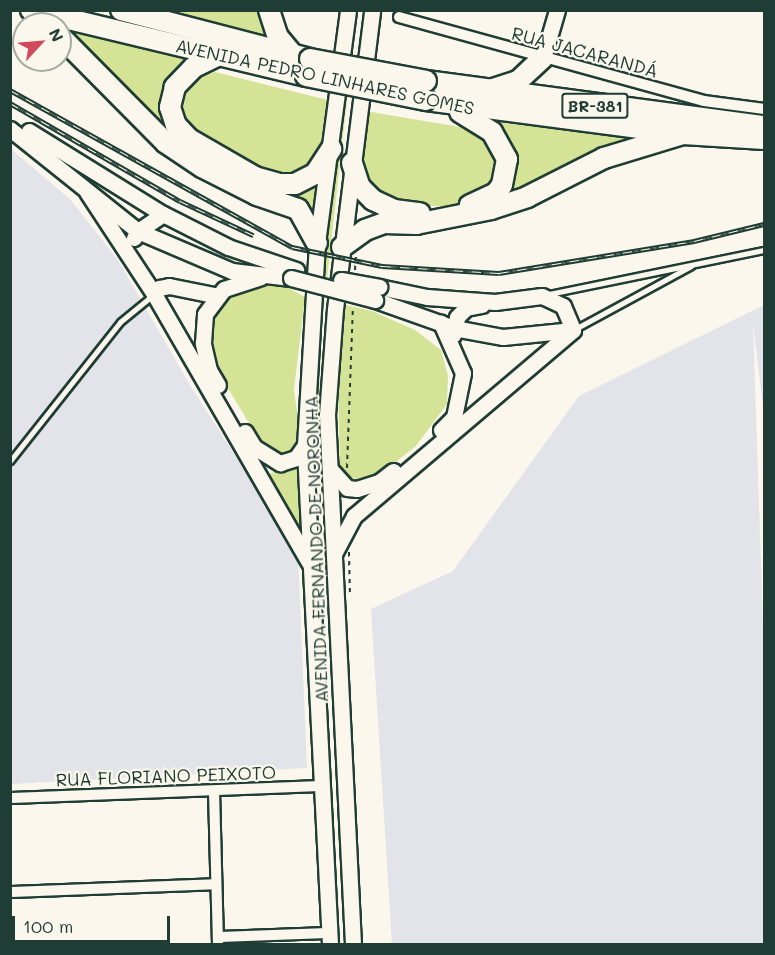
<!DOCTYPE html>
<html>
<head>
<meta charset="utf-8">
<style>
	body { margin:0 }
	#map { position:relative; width:775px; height:955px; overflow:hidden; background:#fbf7ec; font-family:Mali,sans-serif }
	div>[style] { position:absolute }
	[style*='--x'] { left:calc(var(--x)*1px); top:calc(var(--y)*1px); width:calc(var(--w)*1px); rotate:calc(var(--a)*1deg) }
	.built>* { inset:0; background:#e3e3ea }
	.green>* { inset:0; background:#d5e396 }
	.path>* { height:2px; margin-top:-1px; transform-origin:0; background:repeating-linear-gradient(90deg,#1f3d34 0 4.5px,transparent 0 9px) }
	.roads { filter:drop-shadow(2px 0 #1f3d34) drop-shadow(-2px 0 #1f3d34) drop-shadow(0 2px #1f3d34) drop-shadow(0 -2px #1f3d34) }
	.lane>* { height:5px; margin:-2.5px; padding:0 2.5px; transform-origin:2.5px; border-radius:2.5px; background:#fbf7ec }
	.street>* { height:10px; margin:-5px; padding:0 5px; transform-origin:5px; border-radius:5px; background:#fbf7ec }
	.secondary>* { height:15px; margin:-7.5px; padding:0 7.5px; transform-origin:7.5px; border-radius:7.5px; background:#fbf7ec }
	.highway>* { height:20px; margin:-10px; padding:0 10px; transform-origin:10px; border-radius:10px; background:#fbf7ec }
	.rail>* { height:5px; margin-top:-2.5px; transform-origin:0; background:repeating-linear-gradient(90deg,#fbf7ec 0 9px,#1f3d34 0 18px); box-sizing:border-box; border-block:2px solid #1f3d34 }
	.bridges { filter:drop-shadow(2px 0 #1f3d34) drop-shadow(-2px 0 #1f3d34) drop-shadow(0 2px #1f3d34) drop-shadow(0 -2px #1f3d34) }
	.secondary-bridge>* { height:15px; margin:-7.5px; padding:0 7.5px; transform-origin:7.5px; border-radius:7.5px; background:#fbf7ec }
	.highway-bridge>* { height:20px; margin:-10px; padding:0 10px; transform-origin:10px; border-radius:10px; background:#fbf7ec }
	span { translate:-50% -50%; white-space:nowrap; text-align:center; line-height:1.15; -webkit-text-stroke:4.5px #fbf7ec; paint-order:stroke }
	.shield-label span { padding:2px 4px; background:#fbf7ec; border:2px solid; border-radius:4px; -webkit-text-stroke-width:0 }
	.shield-label { font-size:16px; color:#1f3d34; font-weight:700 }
	.street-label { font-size:18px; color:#1f3d34 }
	.frame { position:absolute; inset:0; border:12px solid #1f3d34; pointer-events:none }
	.north { position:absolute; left:12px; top:12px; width:60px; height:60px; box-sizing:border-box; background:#fbf7ec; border:2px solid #a3ada2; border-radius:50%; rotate:64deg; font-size:16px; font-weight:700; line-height:24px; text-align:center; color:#1f3d34 }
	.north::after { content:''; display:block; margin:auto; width:21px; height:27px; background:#d1495b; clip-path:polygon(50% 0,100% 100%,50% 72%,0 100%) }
	.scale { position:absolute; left:12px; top:916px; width:158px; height:27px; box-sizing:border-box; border:3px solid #1f3d34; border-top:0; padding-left:8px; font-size:18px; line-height:21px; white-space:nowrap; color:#1f3d34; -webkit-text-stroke:4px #fbf7ec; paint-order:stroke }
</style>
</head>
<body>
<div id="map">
	<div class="built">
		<div style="clip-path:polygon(11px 149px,71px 200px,118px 260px,190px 385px,298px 554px,307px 768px,11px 784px)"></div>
		<div style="clip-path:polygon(764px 305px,764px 416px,753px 323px,764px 655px,764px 944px,392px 944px,371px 609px,453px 571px,579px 396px)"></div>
	</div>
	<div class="green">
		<div style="clip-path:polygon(167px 11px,268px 11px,273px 38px)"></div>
		<div style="clip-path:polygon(352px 11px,357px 11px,322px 324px,316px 468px,340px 944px,333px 944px,310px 431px,317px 319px)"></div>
		<div style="clip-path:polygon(60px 30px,195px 58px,169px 78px,161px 92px,160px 117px,168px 134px,217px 167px,260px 187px,283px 191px,307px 184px,319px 176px,314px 219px,299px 204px,237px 180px,167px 137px,90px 53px)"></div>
		<div style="clip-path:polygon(215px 72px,332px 101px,327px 154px,293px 180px,255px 173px,179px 121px,180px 92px,195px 79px)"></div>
		<div style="clip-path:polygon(365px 111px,484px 131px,498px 146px,502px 173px,484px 196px,450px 206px,399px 206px,375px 190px,361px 160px)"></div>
		<div style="clip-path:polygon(495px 122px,625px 137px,644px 140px,500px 203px,505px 189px)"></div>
		<div style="clip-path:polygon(269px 285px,289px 288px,305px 297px,294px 390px,301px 440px,288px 455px,273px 455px,260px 441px,215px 367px,209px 345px,214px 318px,230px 298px)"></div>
		<div style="clip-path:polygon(346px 305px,372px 311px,415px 330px,441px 350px,448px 376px,447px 404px,416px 446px,384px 471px,364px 480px,352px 478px,340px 468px,338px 382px)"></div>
		<div style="clip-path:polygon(305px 463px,306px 542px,268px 474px)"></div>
	</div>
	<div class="path">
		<div style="--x:355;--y:270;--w:15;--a:-86"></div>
		<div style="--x:347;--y:468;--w:162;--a:-87.9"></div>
		<div style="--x:349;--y:552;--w:45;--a:88.7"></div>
	</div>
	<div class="roads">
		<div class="lane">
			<div style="--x:549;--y:294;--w:219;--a:-11.6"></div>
			<div style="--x:575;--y:329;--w:132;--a:-28.5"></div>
			<div style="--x:10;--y:461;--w:177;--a:-51.6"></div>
			<div style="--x:120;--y:322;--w:43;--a:-39.3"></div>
		</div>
		<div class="street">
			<div style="--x:399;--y:17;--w:316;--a:15.4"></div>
			<div style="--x:704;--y:101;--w:61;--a:7.6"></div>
			<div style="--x:214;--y:791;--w:153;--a:88.5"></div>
			<div style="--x:10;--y:798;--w:312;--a:-2.2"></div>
			<div style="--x:10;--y:892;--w:206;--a:-2.2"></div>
			<div style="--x:218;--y:937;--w:111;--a:-2.1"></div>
		</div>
		<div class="secondary">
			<div style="--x:543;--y:58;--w:50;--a:-73.7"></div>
			<div style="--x:10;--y:129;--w:164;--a:38.6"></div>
			<div style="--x:138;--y:231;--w:102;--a:23.1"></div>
			<div style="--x:232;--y:271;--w:59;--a:6.8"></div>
			<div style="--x:29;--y:131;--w:158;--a:31.8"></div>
			<div style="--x:163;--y:214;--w:73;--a:26.9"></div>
			<div style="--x:228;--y:247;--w:72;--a:18.7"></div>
			<div style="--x:87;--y:192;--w:122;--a:56.7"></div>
			<div style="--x:154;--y:294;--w:310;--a:60"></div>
			<div style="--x:134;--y:238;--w:8;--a:-60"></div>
			<div style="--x:138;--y:231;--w:30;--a:-34"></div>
			<div style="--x:379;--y:287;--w:49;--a:11.8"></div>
			<div style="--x:427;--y:297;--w:68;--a:4.2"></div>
			<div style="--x:495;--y:302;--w:47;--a:-7.3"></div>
			<div style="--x:542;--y:296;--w:23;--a:25"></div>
			<div style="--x:563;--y:306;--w:26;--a:67"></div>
			<div style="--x:154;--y:294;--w:8;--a:-50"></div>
			<div style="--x:159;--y:288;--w:10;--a:-11"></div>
			<div style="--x:169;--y:286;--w:50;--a:11.5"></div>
			<div style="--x:375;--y:300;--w:84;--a:19.5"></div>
			<div style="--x:454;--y:328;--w:50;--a:10.4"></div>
			<div style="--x:503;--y:337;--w:70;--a:-5.7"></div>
			<div style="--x:453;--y:335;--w:18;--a:-77"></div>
			<div style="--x:457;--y:317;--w:13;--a:-45"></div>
			<div style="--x:466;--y:308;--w:16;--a:-11"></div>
			<div style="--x:218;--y:385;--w:17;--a:-121"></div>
			<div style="--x:209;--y:370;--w:28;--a:-103"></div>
			<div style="--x:203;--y:343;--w:29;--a:-86"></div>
			<div style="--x:205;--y:314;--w:31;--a:-53"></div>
			<div style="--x:224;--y:289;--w:38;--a:-18"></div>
			<div style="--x:441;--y:430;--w:18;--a:-45"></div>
			<div style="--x:454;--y:417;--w:45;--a:-78.4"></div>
			<div style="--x:463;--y:373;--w:55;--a:-113.7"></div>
			<div style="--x:245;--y:432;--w:17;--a:59"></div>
			<div style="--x:254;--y:447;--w:31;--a:32"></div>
			<div style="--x:280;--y:463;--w:17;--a:-17"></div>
			<div style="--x:296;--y:458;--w:16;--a:-55"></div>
			<div style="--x:331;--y:470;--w:24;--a:48"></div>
			<div style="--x:347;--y:488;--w:10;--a:6"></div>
			<div style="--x:357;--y:489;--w:23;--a:-18"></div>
			<div style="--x:379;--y:482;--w:18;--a:-38"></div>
			<div style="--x:335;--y:552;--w:41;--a:-62.2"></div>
			<div style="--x:354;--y:516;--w:287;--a:-40.3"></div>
			<div style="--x:330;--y:944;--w:500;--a:-92.9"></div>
			<div style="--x:305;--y:445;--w:202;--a:-86.6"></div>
			<div style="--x:317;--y:243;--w:235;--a:-82.4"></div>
			<div style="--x:353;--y:944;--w:530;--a:-92.81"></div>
			<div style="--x:327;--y:415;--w:106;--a:-85.7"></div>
			<div style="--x:335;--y:309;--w:301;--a:-82.9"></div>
		</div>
		<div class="highway">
			<div style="--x:31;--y:10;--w:283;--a:13.5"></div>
			<div style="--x:121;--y:10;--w:195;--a:14.5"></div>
			<div style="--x:269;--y:10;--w:28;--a:72"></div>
			<div style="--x:278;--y:37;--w:23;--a:50"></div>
			<div style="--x:60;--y:36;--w:151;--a:45.3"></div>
			<div style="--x:166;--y:143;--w:43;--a:33.7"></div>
			<div style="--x:202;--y:167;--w:62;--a:27"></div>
			<div style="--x:257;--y:195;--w:43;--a:18.9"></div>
			<div style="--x:298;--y:209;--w:39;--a:61"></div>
			<div style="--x:219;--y:55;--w:28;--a:154"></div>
			<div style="--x:194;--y:67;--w:28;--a:134"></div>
			<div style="--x:175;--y:87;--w:21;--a:104"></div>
			<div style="--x:170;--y:107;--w:19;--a:72"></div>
			<div style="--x:176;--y:125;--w:19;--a:47"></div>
			<div style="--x:189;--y:139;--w:76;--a:29.9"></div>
			<div style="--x:255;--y:177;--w:26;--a:16"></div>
			<div style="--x:280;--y:184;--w:15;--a:0"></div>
			<div style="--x:295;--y:184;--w:22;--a:-27"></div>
			<div style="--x:315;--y:174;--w:30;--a:-57"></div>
			<div style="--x:426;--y:81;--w:341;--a:7.6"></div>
			<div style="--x:493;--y:89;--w:26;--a:-18"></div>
			<div style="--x:518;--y:81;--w:34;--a:-43"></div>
			<div style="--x:426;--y:100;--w:259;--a:7.5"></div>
			<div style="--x:683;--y:134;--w:81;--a:3.5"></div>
			<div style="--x:460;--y:112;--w:38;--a:32"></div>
			<div style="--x:492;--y:132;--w:31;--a:61"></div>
			<div style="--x:507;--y:159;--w:26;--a:101"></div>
			<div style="--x:502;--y:185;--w:10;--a:127"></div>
			<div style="--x:496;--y:193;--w:29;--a:155"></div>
			<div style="--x:352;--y:163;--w:25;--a:72"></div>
			<div style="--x:360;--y:187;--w:18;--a:45"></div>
			<div style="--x:373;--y:200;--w:23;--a:25"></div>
			<div style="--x:394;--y:210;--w:26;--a:7"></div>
			<div style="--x:342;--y:247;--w:29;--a:-36"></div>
			<div style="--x:365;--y:230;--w:20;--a:-20"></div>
			<div style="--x:384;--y:223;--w:32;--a:2"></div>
			<div style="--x:416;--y:224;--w:76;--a:-11.3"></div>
			<div style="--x:491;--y:209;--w:38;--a:-18"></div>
			<div style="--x:527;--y:197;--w:86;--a:-26.9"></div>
			<div style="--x:604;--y:158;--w:83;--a:-16.9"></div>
		</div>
	</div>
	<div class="rail">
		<div style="--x:10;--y:90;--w:323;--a:29.1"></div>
		<div style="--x:292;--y:247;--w:92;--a:11.9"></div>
		<div style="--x:382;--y:266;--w:117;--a:3.4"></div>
		<div style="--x:499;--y:273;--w:198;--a:-9.3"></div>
		<div style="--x:694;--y:241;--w:72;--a:-13.7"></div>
		<div style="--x:10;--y:103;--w:196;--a:30"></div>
		<div style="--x:180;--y:201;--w:81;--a:25"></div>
	</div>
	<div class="bridges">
		<div class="secondary-bridge">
			<div style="--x:291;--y:278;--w:87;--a:14.7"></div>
			<div style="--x:341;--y:280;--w:39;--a:10"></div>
		</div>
		<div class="highway-bridge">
			<div style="--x:310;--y:59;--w:118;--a:10.7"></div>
			<div style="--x:306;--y:76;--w:122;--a:11.3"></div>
		</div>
	</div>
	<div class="shield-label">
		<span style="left:595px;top:106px">BR-381</span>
	</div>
	<div class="street-label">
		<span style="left:585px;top:52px;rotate:15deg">RUA JACARANDÁ</span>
		<span style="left:325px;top:77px;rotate:12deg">AVENIDA PEDRO LINHARES GOMES</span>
		<span style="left:316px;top:549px;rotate:-92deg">AVENIDA FERNANDO DE NORONHA</span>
		<span style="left:166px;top:776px;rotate:-2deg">RUA FLORIANO PEIXOTO</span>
	</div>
	<div class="frame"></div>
	<div class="north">N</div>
	<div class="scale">100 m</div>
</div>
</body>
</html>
